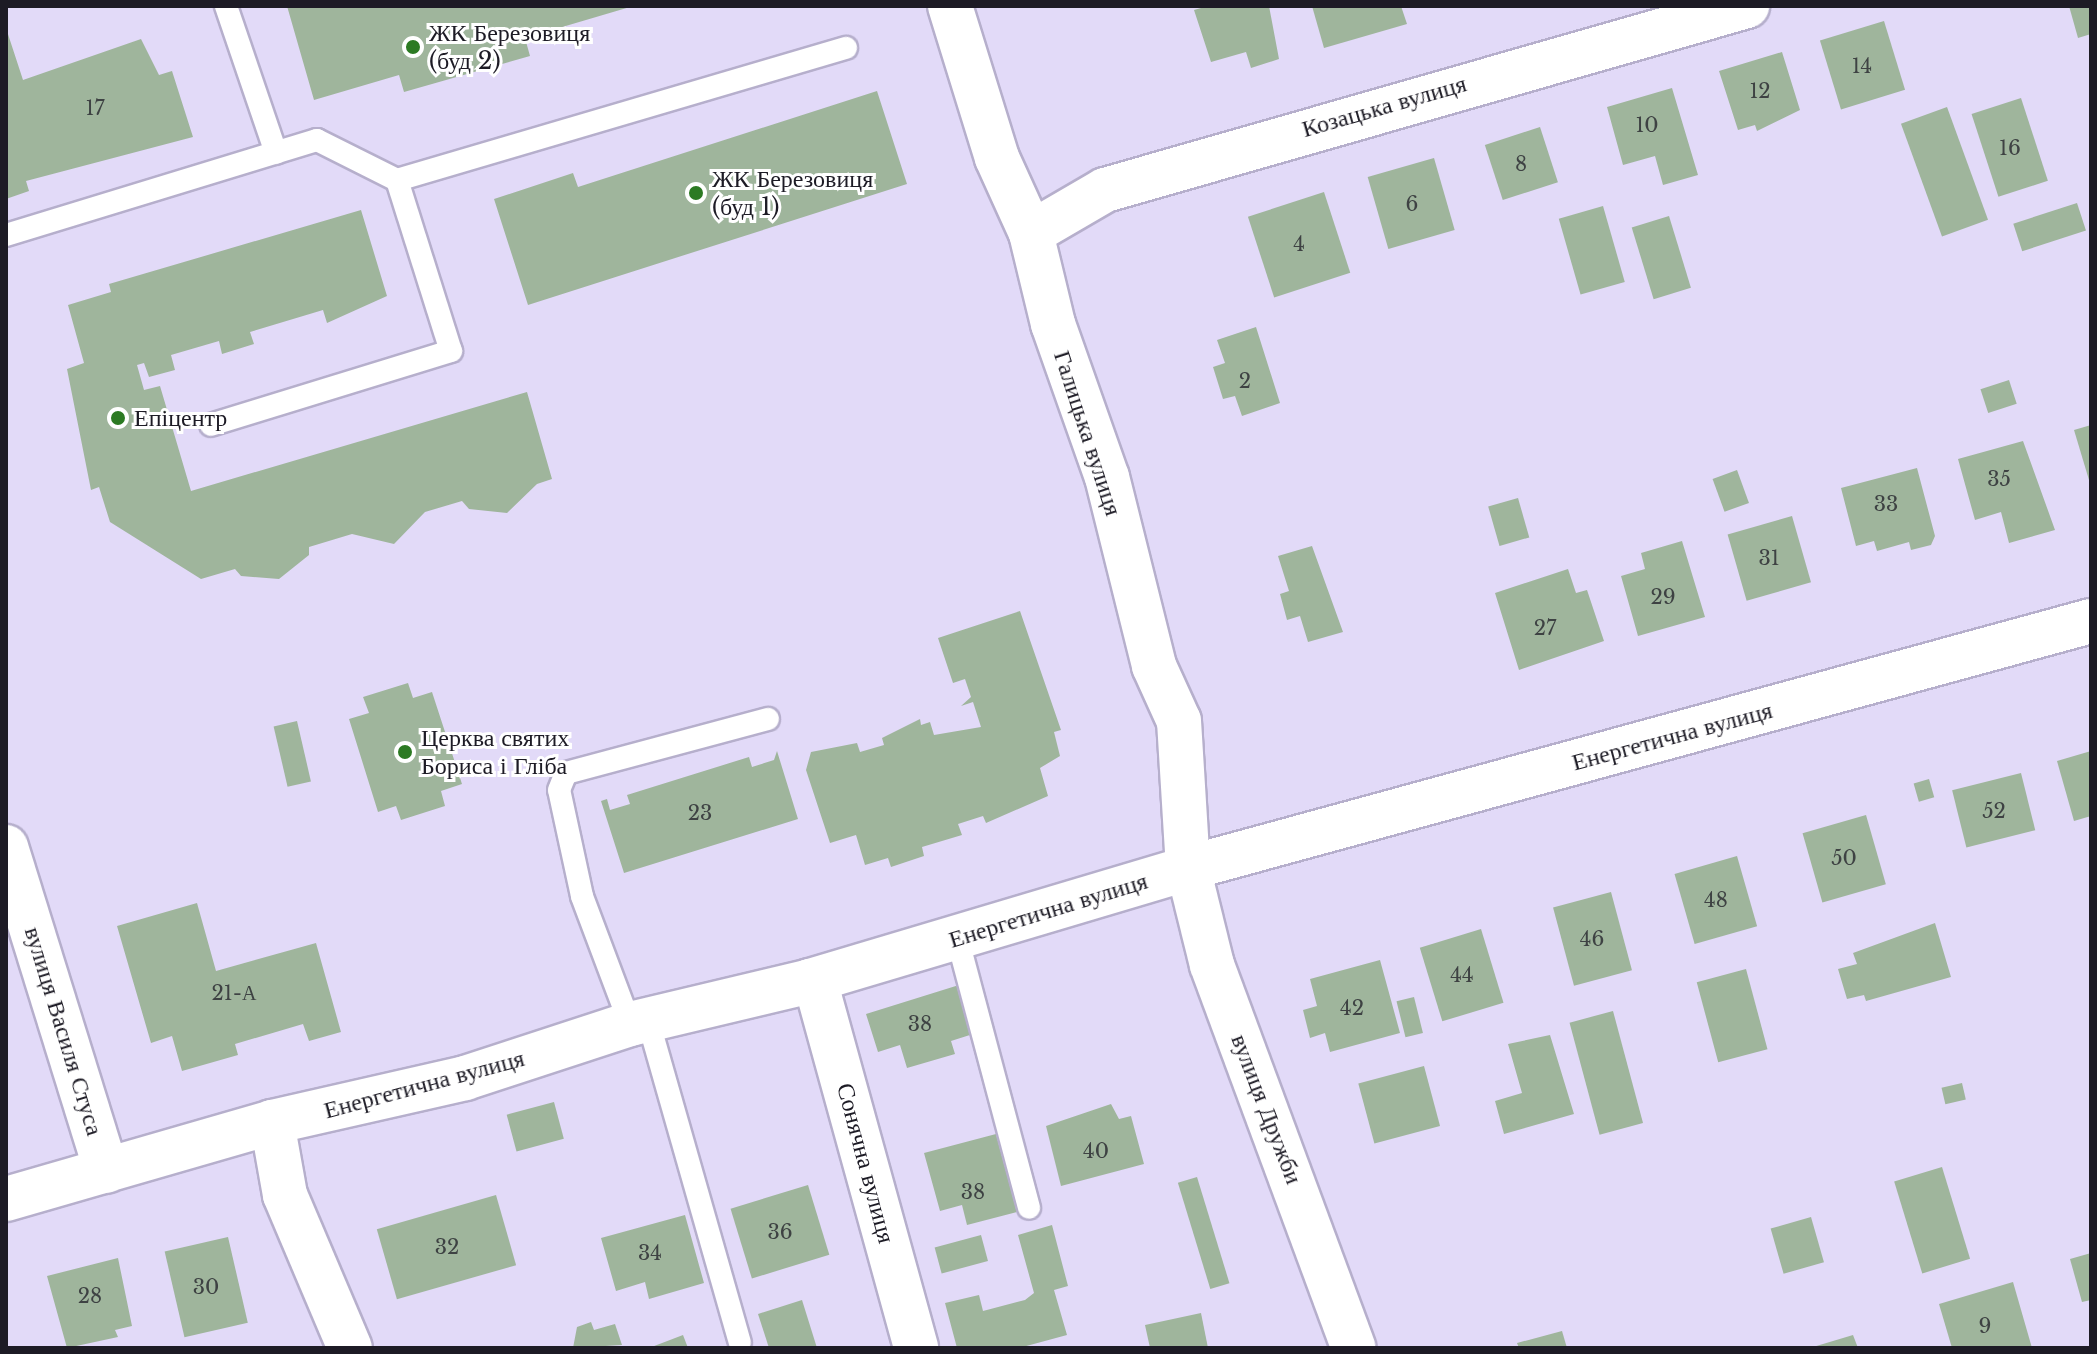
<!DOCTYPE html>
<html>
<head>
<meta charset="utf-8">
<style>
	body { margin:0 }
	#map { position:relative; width:2097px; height:1354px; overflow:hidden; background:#e2daf8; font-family:"Libre Baskerville",serif }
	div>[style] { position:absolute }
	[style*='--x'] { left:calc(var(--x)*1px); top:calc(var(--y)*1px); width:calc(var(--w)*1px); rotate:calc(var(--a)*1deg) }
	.building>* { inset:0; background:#9fb59c; transform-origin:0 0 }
	.roads { filter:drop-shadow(2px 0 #b6afcc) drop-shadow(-2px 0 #b6afcc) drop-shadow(0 2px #b6afcc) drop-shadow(0 -2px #b6afcc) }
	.service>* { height:22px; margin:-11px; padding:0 11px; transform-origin:11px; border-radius:11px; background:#fff }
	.minor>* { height:44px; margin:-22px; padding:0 22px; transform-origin:22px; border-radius:22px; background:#fff }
	.dots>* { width:22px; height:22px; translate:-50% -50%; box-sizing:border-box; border:4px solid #fff; border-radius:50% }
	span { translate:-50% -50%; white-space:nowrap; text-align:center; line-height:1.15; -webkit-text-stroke:6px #fff; paint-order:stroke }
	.number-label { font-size:20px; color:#3e4243 }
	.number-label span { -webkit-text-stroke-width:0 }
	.poi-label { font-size:24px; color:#1d1b25 }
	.left { translate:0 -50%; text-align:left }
	.street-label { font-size:24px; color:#1d1b25 }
	.frame { position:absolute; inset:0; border:8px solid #1d1b25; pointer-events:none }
</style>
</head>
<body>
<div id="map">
	<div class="building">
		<div style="clip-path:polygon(287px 6px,630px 6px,630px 7px,525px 38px,530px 56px,404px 92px,399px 75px,314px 100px)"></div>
		<div style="clip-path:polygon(1208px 6px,1269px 6px,1279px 59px,1251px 68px,1246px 52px,1211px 62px,1194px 10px)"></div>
		<div style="clip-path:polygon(1312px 6px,1401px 6px,1407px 24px,1324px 48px)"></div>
		<div style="clip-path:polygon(2069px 6px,2091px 6px,2091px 34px,2078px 38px)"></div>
		<div style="left:1884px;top:21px;width:72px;height:67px;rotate:73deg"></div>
		<div style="clip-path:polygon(6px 28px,23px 80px,141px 39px,159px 75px,172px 71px,193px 137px,26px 181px,29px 191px,6px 199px)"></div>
		<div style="clip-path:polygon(1782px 52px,1800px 110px,1757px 131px,1755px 125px,1738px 130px,1719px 71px)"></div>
		<div style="clip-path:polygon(1672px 88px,1698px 175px,1663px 185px,1655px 156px,1623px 165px,1607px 107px)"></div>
		<div style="clip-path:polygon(877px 91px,907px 184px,528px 305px,494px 199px,573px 173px,578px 187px)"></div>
		<div style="left:2021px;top:98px;width:87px;height:52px;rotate:72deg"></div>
		<div style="left:1947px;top:107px;width:120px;height:49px;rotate:70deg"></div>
		<div style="left:1540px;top:127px;width:58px;height:58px;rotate:72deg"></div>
		<div style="left:1434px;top:158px;width:75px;height:69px;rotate:74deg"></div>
		<div style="left:1324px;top:192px;width:85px;height:80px;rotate:72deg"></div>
		<div style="left:2077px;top:203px;width:29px;height:67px;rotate:72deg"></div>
		<div style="left:1603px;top:206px;width:79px;height:46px;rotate:74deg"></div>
		<div style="clip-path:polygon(361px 210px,387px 296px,327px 323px,323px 310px,250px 332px,254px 344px,222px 354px,219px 341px,171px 355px,175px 370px,149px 377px,144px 363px,137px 365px,144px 390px,160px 386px,191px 491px,527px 392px,552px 479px,537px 484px,507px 513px,469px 509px,462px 501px,425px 512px,394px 544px,352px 534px,309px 547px,309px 555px,279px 579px,241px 576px,235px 569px,201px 579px,110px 522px,99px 487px,91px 490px,67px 369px,84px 363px,68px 305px,111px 292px,109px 284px)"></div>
		<div style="left:1669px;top:216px;width:75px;height:39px;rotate:73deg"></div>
		<div style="clip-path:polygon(1256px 327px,1280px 403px,1242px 416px,1235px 396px,1223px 399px,1213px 367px,1225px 363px,1217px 340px)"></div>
		<div style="left:2009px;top:380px;width:25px;height:30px;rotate:72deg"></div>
		<div style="clip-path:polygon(2091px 425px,2091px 479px,2089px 480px,2074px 430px)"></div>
		<div style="clip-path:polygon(2023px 441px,2055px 530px,2009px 543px,2001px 512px,1975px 520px,1958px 459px)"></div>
		<div style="clip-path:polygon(1917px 468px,1935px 536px,1931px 545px,1911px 550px,1909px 542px,1877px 551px,1874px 541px,1856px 546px,1841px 488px)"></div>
		<div style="left:1737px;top:470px;width:35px;height:26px;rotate:70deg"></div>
		<div style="left:1518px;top:498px;width:41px;height:31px;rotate:74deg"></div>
		<div style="left:1792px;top:516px;width:69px;height:67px;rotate:74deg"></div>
		<div style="clip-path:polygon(1682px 541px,1705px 617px,1638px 636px,1621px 576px,1645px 569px,1641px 553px)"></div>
		<div style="clip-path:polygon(1312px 546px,1343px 632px,1308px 642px,1300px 616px,1287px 620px,1280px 594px,1289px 591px,1278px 556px)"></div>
		<div style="clip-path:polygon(1568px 569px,1576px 593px,1587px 590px,1604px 641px,1519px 670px,1495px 593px)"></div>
		<div style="clip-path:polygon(1020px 611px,1061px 730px,1054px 732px,1060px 756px,1040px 768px,1048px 796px,986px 823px,983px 816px,958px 824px,962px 835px,922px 847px,924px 856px,891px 867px,888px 858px,865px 865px,856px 835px,830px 843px,806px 770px,811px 752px,857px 743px,860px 752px,884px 745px,882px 738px,920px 719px,921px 725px,930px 722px,934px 735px,981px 727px,973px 702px,961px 706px,971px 697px,965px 679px,953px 683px,938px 638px)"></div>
		<div style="clip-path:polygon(408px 683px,413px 698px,432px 692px,462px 784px,441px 791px,445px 806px,401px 820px,396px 806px,378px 812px,349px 719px,369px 713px,363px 697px)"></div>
		<div style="left:297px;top:721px;width:62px;height:24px;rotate:77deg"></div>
		<div style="clip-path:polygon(777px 751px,798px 819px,624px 873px,601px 801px,607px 799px,610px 810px,630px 804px,627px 795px,749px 757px,752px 767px,774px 760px)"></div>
		<div style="clip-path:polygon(2091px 751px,2091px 816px,2074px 821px,2057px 761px)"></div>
		<div style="left:2021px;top:773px;width:59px;height:71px;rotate:76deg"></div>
		<div style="left:1929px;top:779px;width:19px;height:16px;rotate:74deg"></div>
		<div style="left:1866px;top:815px;width:72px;height:66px;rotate:74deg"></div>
		<div style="left:1737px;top:856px;width:73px;height:65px;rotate:74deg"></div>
		<div style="left:1611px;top:892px;width:81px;height:60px;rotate:75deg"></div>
		<div style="clip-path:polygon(197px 903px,216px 971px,316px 943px,341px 1032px,309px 1041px,303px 1024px,235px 1044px,238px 1055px,182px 1071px,172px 1036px,151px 1043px,117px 926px)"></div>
		<div style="clip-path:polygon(1935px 923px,1951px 977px,1866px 1001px,1864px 995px,1847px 999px,1838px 969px,1857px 964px,1853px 953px)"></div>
		<div style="left:1481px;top:929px;width:77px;height:64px;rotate:73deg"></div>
		<div style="clip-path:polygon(1380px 960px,1400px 1033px,1330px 1052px,1325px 1033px,1310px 1038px,1303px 1010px,1317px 1006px,1310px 979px)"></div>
		<div style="left:1746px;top:969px;width:83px;height:51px;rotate:75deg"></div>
		<div style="clip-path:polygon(959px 985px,973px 1034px,951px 1041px,955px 1054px,907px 1068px,900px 1045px,878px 1052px,866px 1014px)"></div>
		<div style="left:1414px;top:997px;width:37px;height:18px;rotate:76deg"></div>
		<div style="left:1613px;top:1011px;width:116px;height:45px;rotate:75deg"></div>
		<div style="clip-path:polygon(1550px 1035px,1574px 1114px,1504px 1134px,1495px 1101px,1522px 1093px,1508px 1044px)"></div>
		<div style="left:1424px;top:1066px;width:62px;height:68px;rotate:75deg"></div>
		<div style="left:1962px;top:1083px;width:17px;height:21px;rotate:77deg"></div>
		<div style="left:554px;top:1102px;width:38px;height:49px;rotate:75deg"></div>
		<div style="clip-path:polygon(1111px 1104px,1119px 1119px,1131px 1116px,1144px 1164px,1061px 1186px,1046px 1126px)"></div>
		<div style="clip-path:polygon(996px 1134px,1017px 1212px,967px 1225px,962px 1205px,940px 1211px,924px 1153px)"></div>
		<div style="left:1942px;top:1167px;width:96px;height:50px;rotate:73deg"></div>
		<div style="left:1197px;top:1177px;width:111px;height:20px;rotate:73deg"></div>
		<div style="left:808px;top:1185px;width:73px;height:81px;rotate:73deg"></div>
		<div style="left:496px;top:1195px;width:73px;height:124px;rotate:74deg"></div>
		<div style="clip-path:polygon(685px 1215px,704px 1283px,649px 1299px,645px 1282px,616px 1291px,601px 1238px)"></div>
		<div style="left:1811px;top:1217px;width:47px;height:42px;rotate:74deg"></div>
		<div style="clip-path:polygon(1052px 1225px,1068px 1286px,1054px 1290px,1067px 1335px,1019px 1348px,957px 1348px,945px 1303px,979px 1295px,983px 1311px,1025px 1300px,1034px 1293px,1018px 1235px)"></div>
		<div style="left:981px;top:1235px;width:27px;height:48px;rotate:75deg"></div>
		<div style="left:228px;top:1237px;width:88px;height:65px;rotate:77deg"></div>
		<div style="clip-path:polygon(2091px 1253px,2091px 1300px,2082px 1302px,2070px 1259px)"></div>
		<div style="clip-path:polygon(118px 1258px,132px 1326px,115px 1330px,118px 1337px,67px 1348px,47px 1276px)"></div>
		<div style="clip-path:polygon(2013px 1282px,2032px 1348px,1952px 1348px,1939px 1304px)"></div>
		<div style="clip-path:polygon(802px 1300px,817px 1348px,769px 1348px,758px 1314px)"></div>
		<div style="clip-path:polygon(1201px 1313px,1208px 1348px,1150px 1348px,1145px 1325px)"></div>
		<div style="clip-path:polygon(591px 1322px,594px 1330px,615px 1324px,622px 1345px,573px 1348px,577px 1327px)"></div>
		<div style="clip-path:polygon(1562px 1331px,1567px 1348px,1519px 1348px,1517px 1343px)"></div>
		<div style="clip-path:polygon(683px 1335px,688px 1348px,649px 1348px)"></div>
		<div style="clip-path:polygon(1853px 1335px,1858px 1348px,1813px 1348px,1813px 1347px)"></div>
	</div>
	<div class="roads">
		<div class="service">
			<div style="--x:226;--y:6;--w:155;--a:71.2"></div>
			<div style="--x:397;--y:180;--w:468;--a:-16.4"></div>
			<div style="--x:6;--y:235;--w:325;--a:-17"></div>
			<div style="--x:317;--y:140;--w:89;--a:26.6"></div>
			<div style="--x:397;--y:180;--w:179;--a:72.5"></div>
			<div style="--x:451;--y:351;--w:251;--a:162.9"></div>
			<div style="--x:957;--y:937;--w:280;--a:75.1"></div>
			<div style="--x:648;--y:1020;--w:335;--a:74.1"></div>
			<div style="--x:630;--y:1024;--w:137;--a:-110.6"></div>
			<div style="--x:582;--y:896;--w:108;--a:-102.2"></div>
			<div style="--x:559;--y:790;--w:18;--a:-68"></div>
			<div style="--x:566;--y:773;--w:209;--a:-15"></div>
		</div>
		<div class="minor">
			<div style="--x:950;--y:6;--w:159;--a:72.8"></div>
			<div style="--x:997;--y:158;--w:82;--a:65.6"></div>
			<div style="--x:1031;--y:233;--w:94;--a:76.4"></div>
			<div style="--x:1053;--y:324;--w:162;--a:70.6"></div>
			<div style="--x:1107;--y:477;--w:195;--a:76"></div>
			<div style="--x:1154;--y:666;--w:60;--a:65.6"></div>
			<div style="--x:1179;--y:721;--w:147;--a:86.5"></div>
			<div style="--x:1188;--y:868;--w:100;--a:76.1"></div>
			<div style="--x:1212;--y:965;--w:408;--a:69.7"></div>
			<div style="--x:1031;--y:233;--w:86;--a:-30.2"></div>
			<div style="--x:1105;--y:190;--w:668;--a:-15.99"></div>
			<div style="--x:6;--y:847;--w:339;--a:72.8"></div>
			<div style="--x:810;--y:981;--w:17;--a:57"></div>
			<div style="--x:819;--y:995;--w:366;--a:74.6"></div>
			<div style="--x:272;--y:1122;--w:74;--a:79.9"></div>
			<div style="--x:285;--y:1195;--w:166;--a:67"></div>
			<div style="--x:6;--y:1199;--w:277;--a:-16.1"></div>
			<div style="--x:272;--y:1122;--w:198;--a:-12.8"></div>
			<div style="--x:465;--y:1078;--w:174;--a:-18.1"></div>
			<div style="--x:630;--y:1024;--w:185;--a:-13.4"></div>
			<div style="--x:810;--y:981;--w:395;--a:-16.6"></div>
			<div style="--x:1188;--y:868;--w:936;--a:-15.3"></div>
		</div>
	</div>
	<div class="dots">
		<div style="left:413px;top:47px;background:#2c7a23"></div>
		<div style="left:696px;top:193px;background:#2c7a23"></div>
		<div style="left:118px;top:418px;background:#2c7a23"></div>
		<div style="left:405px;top:752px;background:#2c7a23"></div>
	</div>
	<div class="number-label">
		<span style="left:1862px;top:66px">14</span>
		<span style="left:1760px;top:91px">12</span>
		<span style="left:95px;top:108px">17</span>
		<span style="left:1647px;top:125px">10</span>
		<span style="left:2010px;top:148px">16</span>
		<span style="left:1521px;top:164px">8</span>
		<span style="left:1412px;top:204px">6</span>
		<span style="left:1299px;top:244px">4</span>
		<span style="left:1245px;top:381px">2</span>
		<span style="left:1999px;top:479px">35</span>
		<span style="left:1886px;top:504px">33</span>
		<span style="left:1769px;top:558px">31</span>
		<span style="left:1663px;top:597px">29</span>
		<span style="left:1545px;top:628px">27</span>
		<span style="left:1994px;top:811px">52</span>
		<span style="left:700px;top:813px">23</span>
		<span style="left:1844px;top:858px">50</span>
		<span style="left:1716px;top:900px">48</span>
		<span style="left:1592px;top:939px">46</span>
		<span style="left:1462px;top:975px">44</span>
		<span style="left:234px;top:993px">21-А</span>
		<span style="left:1352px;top:1008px">42</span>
		<span style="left:920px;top:1024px">38</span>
		<span style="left:1096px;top:1151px">40</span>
		<span style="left:973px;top:1192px">38</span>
		<span style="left:780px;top:1232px">36</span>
		<span style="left:447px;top:1247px">32</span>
		<span style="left:650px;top:1253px">34</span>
		<span style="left:206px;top:1287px">30</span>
		<span style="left:90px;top:1296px">28</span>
		<span style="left:1985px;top:1326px">9</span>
	</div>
	<div class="poi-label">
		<span class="left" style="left:429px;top:47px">ЖК Березовиця<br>(буд 2)</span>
		<span class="left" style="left:712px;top:193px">ЖК Березовиця<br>(буд 1)</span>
		<span class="left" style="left:134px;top:418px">Епіцентр</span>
		<span class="left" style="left:421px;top:752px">Церква святих<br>Бориса і Гліба</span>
	</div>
	<div class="street-label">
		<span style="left:1384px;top:106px;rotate:-16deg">Козацька вулиця</span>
		<span style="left:1088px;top:433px;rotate:72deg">Галицька вулиця</span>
		<span style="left:1672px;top:736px;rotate:-15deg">Енергетична вулиця</span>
		<span style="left:1048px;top:910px;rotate:-17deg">Енергетична вулиця</span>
		<span style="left:64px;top:1031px;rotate:73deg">вулиця Василя Стуса</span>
		<span style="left:424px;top:1084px;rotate:-15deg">Енергетична вулиця</span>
		<span style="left:1267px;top:1109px;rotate:69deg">вулиця Дружби</span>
		<span style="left:866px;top:1163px;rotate:75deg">Сонячна вулиця</span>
	</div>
	<div class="frame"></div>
</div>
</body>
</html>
